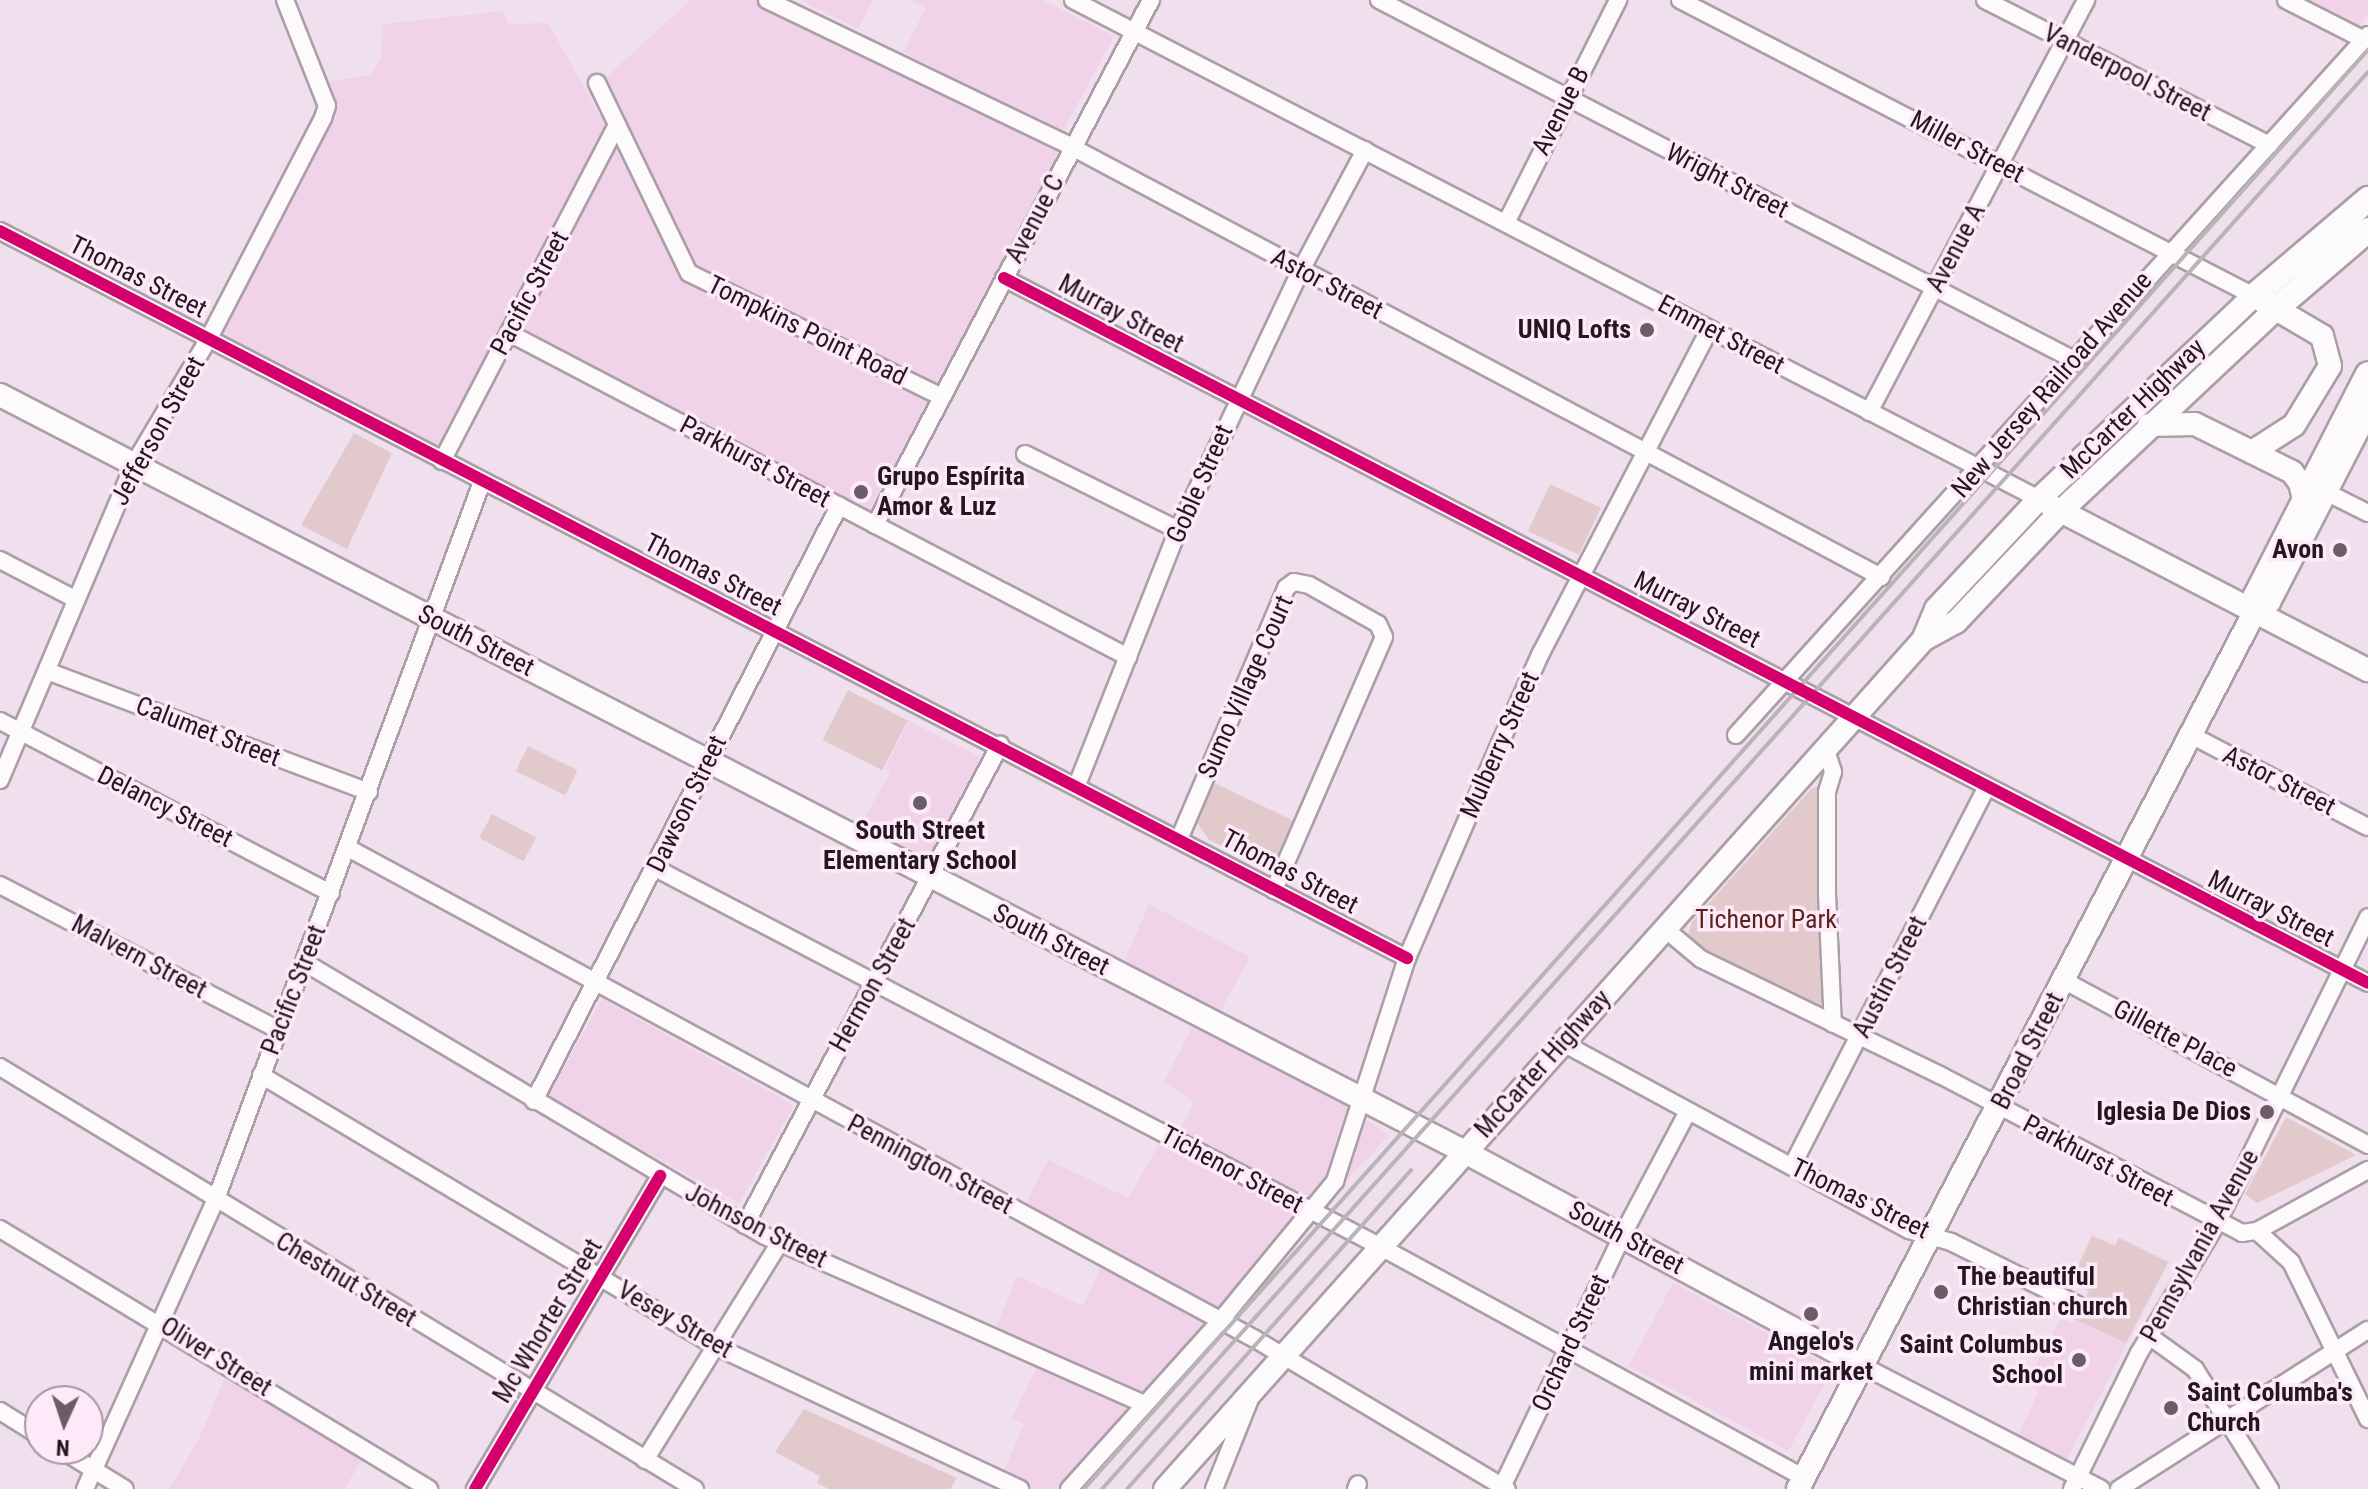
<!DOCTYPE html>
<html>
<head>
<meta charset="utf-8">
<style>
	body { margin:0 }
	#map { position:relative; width:2368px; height:1489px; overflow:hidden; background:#f0dfec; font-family:"Roboto Condensed",sans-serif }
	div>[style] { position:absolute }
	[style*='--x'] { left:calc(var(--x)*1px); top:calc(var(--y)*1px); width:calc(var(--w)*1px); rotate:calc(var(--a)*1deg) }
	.built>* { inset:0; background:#f0d3e9; transform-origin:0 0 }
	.green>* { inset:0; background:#e2c9cc; transform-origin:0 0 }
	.roads { filter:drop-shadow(2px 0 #ab9ea7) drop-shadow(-2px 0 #ab9ea7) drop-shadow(0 2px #ab9ea7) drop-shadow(0 -2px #ab9ea7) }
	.minor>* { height:16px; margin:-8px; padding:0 8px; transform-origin:8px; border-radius:8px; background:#fdfafc }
	.major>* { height:22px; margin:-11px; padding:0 11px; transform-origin:11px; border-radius:11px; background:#fdfafc }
	.highway>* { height:24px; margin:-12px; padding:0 12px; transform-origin:12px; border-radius:12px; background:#fdfafc }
	.rail>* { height:4px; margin:-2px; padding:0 2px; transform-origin:2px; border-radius:2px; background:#b9b4b8 }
	.cycleway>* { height:12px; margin:-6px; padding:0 6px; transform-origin:6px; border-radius:6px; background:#d6006c }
	.dots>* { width:22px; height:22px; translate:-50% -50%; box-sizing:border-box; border:4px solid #fde9f7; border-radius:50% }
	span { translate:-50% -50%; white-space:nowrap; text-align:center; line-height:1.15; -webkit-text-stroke:7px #fde9f7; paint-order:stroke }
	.street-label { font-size:26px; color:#231720 }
	.poi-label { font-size:26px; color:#231720; font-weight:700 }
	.right { translate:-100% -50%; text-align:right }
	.left { translate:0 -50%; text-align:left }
	.park-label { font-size:26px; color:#5b231d }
	.north { position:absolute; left:24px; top:1385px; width:80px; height:80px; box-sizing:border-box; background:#fde9f7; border:2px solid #a695a1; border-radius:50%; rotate:183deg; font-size:22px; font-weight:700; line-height:32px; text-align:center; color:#231720 }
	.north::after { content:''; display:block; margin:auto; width:28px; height:36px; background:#6b5d67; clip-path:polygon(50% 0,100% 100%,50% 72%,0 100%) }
</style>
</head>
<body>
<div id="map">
	<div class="built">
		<div style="clip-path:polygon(691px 0,773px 0,1072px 148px,875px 525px,509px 333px,442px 461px,211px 333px,327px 106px,331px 81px,371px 75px,381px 59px,383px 24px,503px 11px,508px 24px,548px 23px,600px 116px,616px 125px,605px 78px)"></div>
		<div style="clip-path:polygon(800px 0,873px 0,858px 29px)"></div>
		<div style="clip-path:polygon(911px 0,1042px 0,1114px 36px,1062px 133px,903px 52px,926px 8px)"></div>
		<div style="clip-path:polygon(2309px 0,2368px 0,2368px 14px,2358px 26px)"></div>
		<div style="clip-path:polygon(909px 721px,990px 762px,925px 872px,855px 834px,891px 772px,885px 769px)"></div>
		<div style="clip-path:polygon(1149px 904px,1250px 957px,1215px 1021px,1389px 1135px,1064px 1489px,1012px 1489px,999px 1482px,1024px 1424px,1012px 1418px,1044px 1352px,995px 1331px,1017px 1276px,1083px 1306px,1106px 1256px,1023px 1209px,1048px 1160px,1128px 1198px,1166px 1132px,1177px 1137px,1194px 1102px,1164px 1082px,1200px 1012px,1121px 969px)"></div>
		<div style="left:602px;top:999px;width:219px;height:112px;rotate:29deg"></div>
		<div style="clip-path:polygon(2092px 1235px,2115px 1245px,2119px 1237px,2169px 1262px,2065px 1463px,2016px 1439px,2039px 1391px,2025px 1384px,2061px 1318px,2072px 1323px,2089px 1291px,2070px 1282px)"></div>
		<div style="left:1673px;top:1283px;width:181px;height:94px;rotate:28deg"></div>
		<div style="clip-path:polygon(229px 1368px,368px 1450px,344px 1489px,169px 1489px,199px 1439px)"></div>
	</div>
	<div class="green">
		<div style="clip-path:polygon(354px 433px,392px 453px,347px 549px,301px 525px)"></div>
		<div style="left:1550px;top:484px;width:56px;height:52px;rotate:25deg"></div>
		<div style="left:848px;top:690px;width:67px;height:56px;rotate:27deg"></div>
		<div style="left:528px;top:746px;width:55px;height:28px;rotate:26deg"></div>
		<div style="clip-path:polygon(1212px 782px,1294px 821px,1274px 870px,1209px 840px,1196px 821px)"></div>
		<div style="clip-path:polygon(1822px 785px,1820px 942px,1826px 1006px,1821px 1009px,1699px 946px,1688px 935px,1692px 922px,1811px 789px)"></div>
		<div style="left:492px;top:814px;width:50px;height:27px;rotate:28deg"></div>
		<div style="clip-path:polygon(2286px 1117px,2356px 1155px,2257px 1203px,2245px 1194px)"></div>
		<div style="clip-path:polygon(2092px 1236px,2115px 1246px,2119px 1238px,2168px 1262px,2126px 1343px,2075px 1319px,2089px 1291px,2071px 1281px)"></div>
		<div style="clip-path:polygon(804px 1409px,957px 1478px,950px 1489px,829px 1489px,817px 1483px,820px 1476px,775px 1452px)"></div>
	</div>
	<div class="roads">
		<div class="minor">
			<div style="--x:767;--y:0;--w:334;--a:25.7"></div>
			<div style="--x:1068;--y:145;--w:921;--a:27.98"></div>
			<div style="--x:1073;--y:0;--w:1087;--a:27.32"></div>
			<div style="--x:1379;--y:0;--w:785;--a:27.38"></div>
			<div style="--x:1680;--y:0;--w:646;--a:27.28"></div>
			<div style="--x:1985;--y:0;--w:319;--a:27"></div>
			<div style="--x:2286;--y:0;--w:88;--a:27.1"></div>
			<div style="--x:597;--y:83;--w:211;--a:64.2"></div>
			<div style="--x:689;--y:273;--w:282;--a:26.1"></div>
			<div style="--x:1506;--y:223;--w:250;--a:-63.3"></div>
			<div style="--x:0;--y:231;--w:1584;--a:27.33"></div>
			<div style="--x:1004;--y:278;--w:1535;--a:27.33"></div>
			<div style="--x:509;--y:333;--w:699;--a:27.63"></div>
			<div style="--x:1869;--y:412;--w:466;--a:-62.2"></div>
			<div style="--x:1025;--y:454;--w:171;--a:26.4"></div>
			<div style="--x:442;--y:461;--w:379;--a:-62.5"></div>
			<div style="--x:2326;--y:492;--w:47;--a:26.6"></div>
			<div style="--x:875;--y:525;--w:593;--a:-62.27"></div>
			<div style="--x:0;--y:560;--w:85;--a:27.5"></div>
			<div style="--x:47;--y:671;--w:344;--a:20.6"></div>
			<div style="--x:0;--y:721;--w:373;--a:27.5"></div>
			<div style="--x:1736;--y:735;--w:943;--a:-47.92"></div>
			<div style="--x:2191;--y:735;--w:199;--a:27.5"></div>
			<div style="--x:1826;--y:750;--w:23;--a:72"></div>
			<div style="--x:1833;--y:772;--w:21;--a:107"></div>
			<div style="--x:1827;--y:792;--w:102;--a:90"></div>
			<div style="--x:1827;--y:894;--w:130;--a:87.4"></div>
			<div style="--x:0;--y:780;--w:343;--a:-67"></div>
			<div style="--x:134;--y:464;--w:147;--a:-59.2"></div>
			<div style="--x:209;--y:338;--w:248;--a:-62.6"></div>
			<div style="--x:323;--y:118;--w:13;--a:-72"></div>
			<div style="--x:327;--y:106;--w:114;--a:-111.6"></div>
			<div style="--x:1077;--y:785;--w:274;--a:-68.4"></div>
			<div style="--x:1178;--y:530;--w:288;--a:-64.7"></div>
			<div style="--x:1301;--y:270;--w:136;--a:-61.9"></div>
			<div style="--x:1180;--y:837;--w:271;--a:-66.9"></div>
			<div style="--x:1286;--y:588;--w:10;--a:-37"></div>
			<div style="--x:1294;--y:582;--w:15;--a:11"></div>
			<div style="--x:1309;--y:585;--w:79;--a:29.5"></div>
			<div style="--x:1378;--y:624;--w:14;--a:65"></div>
			<div style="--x:1384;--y:637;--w:276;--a:113.5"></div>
			<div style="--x:348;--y:848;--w:1031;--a:28.43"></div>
			<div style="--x:1255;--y:1339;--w:293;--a:30.8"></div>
			<div style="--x:657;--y:869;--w:815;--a:27.57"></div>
			<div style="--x:1379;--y:1246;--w:484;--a:28.6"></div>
			<div style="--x:0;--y:885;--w:314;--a:27.5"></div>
			<div style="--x:1664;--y:928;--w:48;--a:40"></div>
			<div style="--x:1701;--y:959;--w:266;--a:25.9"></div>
			<div style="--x:1940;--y:1075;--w:341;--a:27.6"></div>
			<div style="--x:2242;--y:1233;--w:15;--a:-8"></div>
			<div style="--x:2257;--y:1231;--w:127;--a:-28.8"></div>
			<div style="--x:304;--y:962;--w:536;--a:30.73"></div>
			<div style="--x:765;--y:1236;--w:415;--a:23.9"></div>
			<div style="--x:2065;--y:981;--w:345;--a:28.4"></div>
			<div style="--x:1563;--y:1043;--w:393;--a:28.4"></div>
			<div style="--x:1909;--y:1230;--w:44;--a:15.9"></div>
			<div style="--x:1951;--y:1242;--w:140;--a:26.4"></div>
			<div style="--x:0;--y:1067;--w:813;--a:31.27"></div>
			<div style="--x:261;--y:1075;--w:529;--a:30.83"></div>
			<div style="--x:715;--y:1346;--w:337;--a:25.1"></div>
			<div style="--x:534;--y:1101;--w:669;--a:-62.86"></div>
			<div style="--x:1792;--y:1166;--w:426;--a:-62.8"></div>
			<div style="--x:745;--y:1225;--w:544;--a:-62.02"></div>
			<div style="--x:0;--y:1229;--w:502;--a:31.22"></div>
			<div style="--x:2257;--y:1231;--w:46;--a:42.4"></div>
			<div style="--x:2291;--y:1262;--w:175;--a:63.9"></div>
			<div style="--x:2152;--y:1338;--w:53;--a:35.8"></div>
			<div style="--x:2195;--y:1369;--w:142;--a:58"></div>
			<div style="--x:1863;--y:1366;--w:268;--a:27.3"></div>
			<div style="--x:0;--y:1411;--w:47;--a:32"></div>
			<div style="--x:60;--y:1449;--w:76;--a:31.6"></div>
			<div style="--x:645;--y:1460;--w:256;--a:-58.2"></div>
			<div style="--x:85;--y:1489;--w:318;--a:-65.7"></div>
			<div style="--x:216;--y:1199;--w:765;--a:-69.65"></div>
			<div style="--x:475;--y:1489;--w:364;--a:-59.4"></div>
			<div style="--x:1069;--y:1489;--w:227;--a:-48"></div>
			<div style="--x:1221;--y:1320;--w:180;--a:-50.6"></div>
			<div style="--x:1335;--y:1181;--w:234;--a:-72.1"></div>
			<div style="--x:1407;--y:958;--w:236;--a:-66.6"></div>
			<div style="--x:1501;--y:741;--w:97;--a:-65.6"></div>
			<div style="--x:1541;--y:653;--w:365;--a:-62.5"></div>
			<div style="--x:1214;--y:1489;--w:102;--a:-68.2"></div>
			<div style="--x:1356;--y:1489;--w:5;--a:-68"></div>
			<div style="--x:1501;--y:1489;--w:280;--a:-64.4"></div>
			<div style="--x:1622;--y:1236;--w:139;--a:-62.1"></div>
			<div style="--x:2072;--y:1489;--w:152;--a:-63.8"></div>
			<div style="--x:2139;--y:1353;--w:152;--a:-59"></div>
			<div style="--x:2217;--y:1223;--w:341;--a:-63.7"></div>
			<div style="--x:2119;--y:1489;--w:295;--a:-32.6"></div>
		</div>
		<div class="major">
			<div style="--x:0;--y:395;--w:1649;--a:27.33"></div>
			<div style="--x:1465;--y:1152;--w:452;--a:28.3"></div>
			<div style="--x:2149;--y:425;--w:46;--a:-1.2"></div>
			<div style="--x:2195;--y:424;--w:108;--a:26.3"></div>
			<div style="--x:2292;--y:472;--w:14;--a:54"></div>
			<div style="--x:2300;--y:483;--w:16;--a:76"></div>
			<div style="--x:2304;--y:499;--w:108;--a:117"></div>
			<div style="--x:2255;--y:595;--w:16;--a:90"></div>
			<div style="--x:2051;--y:506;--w:357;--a:27.4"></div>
			<div style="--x:1923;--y:640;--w:34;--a:-67"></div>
			<div style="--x:1936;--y:609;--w:151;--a:-46.9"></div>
			<div style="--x:2039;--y:499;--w:296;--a:-43.4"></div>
			<div style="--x:2254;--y:296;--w:79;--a:30.5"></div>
			<div style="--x:2322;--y:336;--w:31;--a:75"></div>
			<div style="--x:2330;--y:366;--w:69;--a:121.4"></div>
			<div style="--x:2294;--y:425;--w:50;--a:147.3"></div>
			<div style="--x:1165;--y:1489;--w:1138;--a:-48.24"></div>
			<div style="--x:1923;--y:640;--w:38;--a:-29"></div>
			<div style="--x:1956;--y:622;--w:153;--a:-46.6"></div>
			<div style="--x:2061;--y:511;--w:296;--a:-43.2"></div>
			<div style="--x:1798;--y:1489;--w:990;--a:-62.5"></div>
			<div style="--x:2255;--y:611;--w:17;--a:-33"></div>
			<div style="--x:2269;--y:602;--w:216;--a:-62.7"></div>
		</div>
		<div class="highway">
			<div style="--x:2254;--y:296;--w:150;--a:-40.4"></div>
			<div style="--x:2277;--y:308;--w:120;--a:-40.6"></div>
			<div style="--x:2304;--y:499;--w:140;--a:-62.9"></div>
		</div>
	</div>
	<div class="rail">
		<div style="--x:1084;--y:1489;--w:1929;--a:-48.26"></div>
		<div style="--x:1102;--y:1489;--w:1900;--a:-48.22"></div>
		<div style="--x:1127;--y:1489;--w:427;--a:-48.3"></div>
	</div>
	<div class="cycleway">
		<div style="--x:0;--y:231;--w:1584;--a:27.33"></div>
		<div style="--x:1004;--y:278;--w:1535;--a:27.33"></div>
		<div style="--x:475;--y:1489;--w:364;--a:-59.4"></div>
	</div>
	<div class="dots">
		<div style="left:1647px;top:330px;background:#6b5d67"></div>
		<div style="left:861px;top:492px;background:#6b5d67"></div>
		<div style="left:2340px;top:550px;background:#6b5d67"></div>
		<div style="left:920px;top:803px;background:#6b5d67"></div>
		<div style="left:2267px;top:1112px;background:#6b5d67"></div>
		<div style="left:1941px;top:1292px;background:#6b5d67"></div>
		<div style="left:1811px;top:1314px;background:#6b5d67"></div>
		<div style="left:2079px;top:1360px;background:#6b5d67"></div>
		<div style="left:2171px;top:1408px;background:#6b5d67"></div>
	</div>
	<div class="street-label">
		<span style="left:2127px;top:73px;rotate:27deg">Vanderpool Street</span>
		<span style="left:1561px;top:111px;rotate:-63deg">Avenue B</span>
		<span style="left:1967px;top:147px;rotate:28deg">Miller Street</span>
		<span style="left:1727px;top:181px;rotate:27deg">Wright Street</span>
		<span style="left:1035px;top:219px;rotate:-62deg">Avenue C</span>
		<span style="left:1956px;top:248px;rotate:-62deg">Avenue A</span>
		<span style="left:138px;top:277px;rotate:27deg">Thomas Street</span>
		<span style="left:1327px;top:284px;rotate:28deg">Astor Street</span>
		<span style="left:530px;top:293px;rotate:-62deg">Pacific Street</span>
		<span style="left:1121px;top:314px;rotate:28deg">Murray Street</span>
		<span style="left:807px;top:331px;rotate:26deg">Tompkins Point Road</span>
		<span style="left:1721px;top:335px;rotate:28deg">Emmet Street</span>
		<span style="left:2052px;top:385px;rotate:-49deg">New Jersey Railroad Avenue</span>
		<span style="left:2133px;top:409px;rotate:-44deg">McCarter Highway</span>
		<span style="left:158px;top:431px;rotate:-61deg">Jefferson Street</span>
		<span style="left:755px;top:462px;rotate:28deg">Parkhurst Street</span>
		<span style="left:1200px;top:484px;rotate:-66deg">Goble Street</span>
		<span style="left:713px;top:575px;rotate:27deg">Thomas Street</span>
		<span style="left:1697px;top:610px;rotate:27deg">Murray Street</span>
		<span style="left:476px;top:641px;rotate:27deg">South Street</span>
		<span style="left:1246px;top:687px;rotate:-66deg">Sumo Village Court</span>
		<span style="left:208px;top:732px;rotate:21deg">Calumet Street</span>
		<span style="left:1500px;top:745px;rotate:-66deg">Mulberry Street</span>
		<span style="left:2279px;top:781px;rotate:27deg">Astor Street</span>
		<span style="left:687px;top:804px;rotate:-64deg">Dawson Street</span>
		<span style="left:165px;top:807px;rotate:27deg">Delancy Street</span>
		<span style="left:1290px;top:872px;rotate:28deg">Thomas Street</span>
		<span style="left:2271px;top:909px;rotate:27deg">Murray Street</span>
		<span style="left:1051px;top:940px;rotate:27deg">South Street</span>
		<span style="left:139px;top:957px;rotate:28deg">Malvern Street</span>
		<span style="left:1890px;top:977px;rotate:-63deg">Austin Street</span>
		<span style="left:873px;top:985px;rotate:-61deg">Hermon Street</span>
		<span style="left:294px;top:990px;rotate:-69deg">Pacific Street</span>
		<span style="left:2175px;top:1039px;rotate:28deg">Gillette Place</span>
		<span style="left:2028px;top:1051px;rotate:-63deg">Broad Street</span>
		<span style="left:1543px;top:1064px;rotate:-48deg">McCarter Highway</span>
		<span style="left:2098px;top:1161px;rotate:28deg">Parkhurst Street</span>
		<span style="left:930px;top:1165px;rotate:28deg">Pennington Street</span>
		<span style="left:1232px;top:1170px;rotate:28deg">Tichenor Street</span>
		<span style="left:1860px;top:1199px;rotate:26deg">Thomas Street</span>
		<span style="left:756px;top:1226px;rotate:27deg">Johnson Street</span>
		<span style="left:1626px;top:1238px;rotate:28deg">South Street</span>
		<span style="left:2200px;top:1246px;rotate:-61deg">Pennsylvania Avenue</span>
		<span style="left:346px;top:1280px;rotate:31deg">Chestnut Street</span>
		<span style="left:675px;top:1320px;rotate:30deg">Vesey Street</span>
		<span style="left:548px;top:1321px;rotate:-59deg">Mc Whorter Street</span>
		<span style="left:1571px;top:1343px;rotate:-65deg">Orchard Street</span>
		<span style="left:216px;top:1357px;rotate:32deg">Oliver Street</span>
	</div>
	<div class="poi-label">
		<span class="right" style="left:1631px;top:330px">UNIQ Lofts</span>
		<span class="left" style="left:877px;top:492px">Grupo Espírita<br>Amor &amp; Luz</span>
		<span class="right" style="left:2324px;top:550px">Avon</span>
		<span style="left:920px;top:846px">South Street<br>Elementary School</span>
		<span class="right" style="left:2251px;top:1112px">Iglesia De Dios</span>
		<span class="left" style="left:1957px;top:1292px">The beautiful<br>Christian church</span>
		<span style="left:1811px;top:1357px">Angelo's<br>mini market</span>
		<span class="right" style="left:2063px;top:1360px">Saint Columbus<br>School</span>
		<span class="left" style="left:2187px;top:1408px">Saint Columba's<br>Church</span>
	</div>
	<div class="park-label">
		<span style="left:1766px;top:920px">Tichenor Park</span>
	</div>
	<div class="north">N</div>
</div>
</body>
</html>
